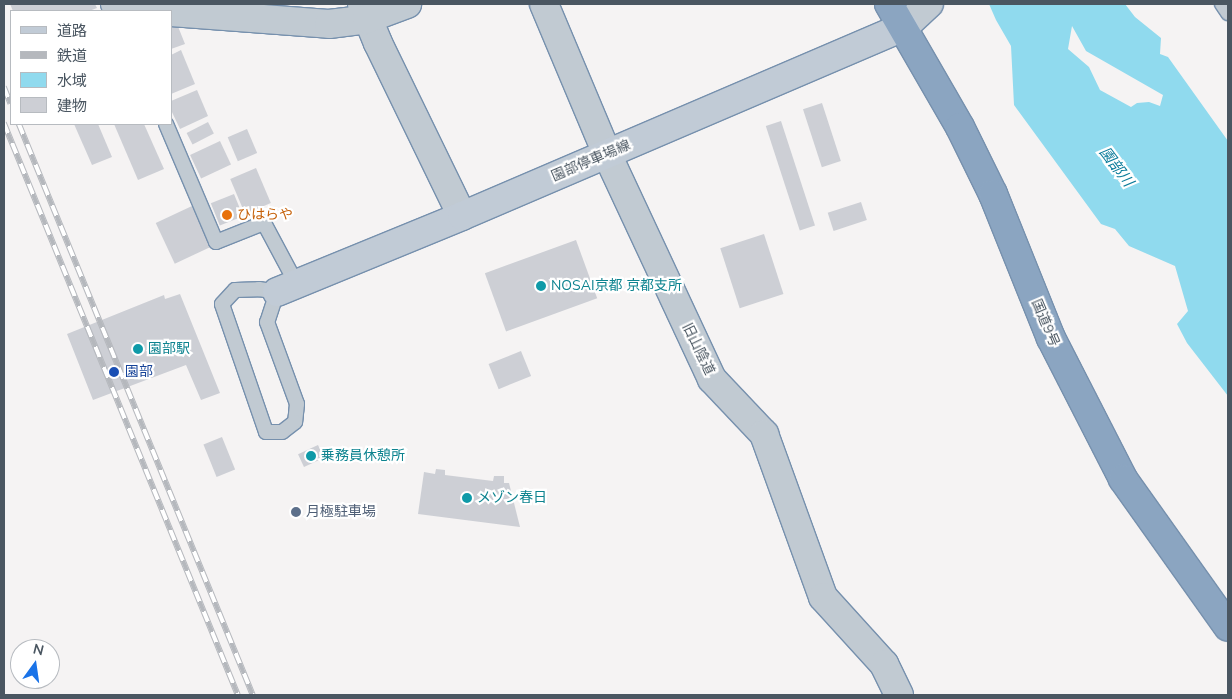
<!DOCTYPE html>
<html>
<head>
<meta charset="utf-8">
<style>
	body { margin:0 }
	#map { position:relative; width:1232px; height:699px; overflow:hidden; background:#f5f3f3; font-family:"Nunito Sans","Noto Sans JP",sans-serif }
	div>[style] { position:absolute }
	[style*='--x'] { left:calc(var(--x)*1px); top:calc(var(--y)*1px); width:calc(var(--w)*1px); rotate:calc(var(--a)*1deg) }
	.water>* { inset:0; background:#90daee }
	.building>* { inset:0; background:#cdcfd5; transform-origin:0 0 }
	.roads { filter:drop-shadow(1px 0 #7690ad) drop-shadow(-1px 0 #7690ad) drop-shadow(0 1px #7690ad) drop-shadow(0 -1px #7690ad) }
	.lane>* { height:14px; margin:-7px; padding:0 7px; transform-origin:7px; border-radius:7px; background:#c1cad2 }
	.street>* { height:28px; margin:-14px; padding:0 14px; transform-origin:14px; border-radius:14px; background:#c1cad2 }
	.secondary>* { height:28px; margin:-14px; padding:0 14px; transform-origin:14px; border-radius:14px; background:#c1cbd6 }
	.highway>* { height:28px; margin:-14px; padding:0 14px; transform-origin:14px; border-radius:14px; background:#8ba5c1 }
	.rail>* { height:5.5px; margin-top:-2.75px; transform-origin:0; background:repeating-linear-gradient(90deg,#fff 0 11px,#b5b8bd 0 22px); box-sizing:border-box; border-block:1px solid #b5b8bd }
	.dots>* { width:14px; height:14px; translate:-50% -50%; box-sizing:border-box; border:2px solid #fff; border-radius:50% }
	span { translate:-50% -50%; white-space:nowrap; text-align:center; line-height:1.15; -webkit-text-stroke:4.5px #fff; paint-order:stroke }
	.street-label { font-size:14px; color:#4a5661 }
	.food-label { font-size:14px; color:#c56008 }
	.left { translate:0 -50%; text-align:left }
	.culture-label { font-size:14px; color:#0d838f }
	.transit-label { font-size:14px; color:#164399 }
	.service-label { font-size:14px; color:#4e5e75 }
	.water-label { font-size:15px; color:#0c7c9b; font-style:italic }
	.frame { position:absolute; inset:0; border:5px solid #4a5661; pointer-events:none }
	.legend { position:absolute; left:10px; top:10px; width:162px; height:115px; box-sizing:border-box; background:#fff; border:1px solid #b7bbc0; margin:0; padding:6px 9px; list-style:none; font-size:15px; color:#4a5661 }
	.legend li { display:flex; align-items:center; gap:10px; height:25px }
	.legend b { width:25px; border:1px solid #b7bbc0 }
	.north { position:absolute; left:10px; top:639px; width:50px; height:50px; box-sizing:border-box; background:#fff; border:1px solid #b7bbc0; border-radius:50%; rotate:14deg; font-size:14px; font-weight:700; line-height:20px; text-align:center; color:#4a5661 }
	.north::after { content:''; display:block; margin:auto; width:18px; height:22px; background:#1a73e8; clip-path:polygon(50% 0,100% 100%,50% 72%,0 100%) }
</style>
</head>
<body>
<div id="map">
	<div class="water">
		<div style="clip-path:polygon(evenodd,989px 4px,1125px 4px,1135px 17px,1161px 38px,1160px 54px,1168px 57px,1228px 141px,1228px 396px,1187px 343px,1177px 324px,1188px 311px,1175px 266px,1129px 246px,1115px 229px,1101px 224px,1014px 105px,1011px 46px,996px 20px,989px 4px,1072px 26px,1086px 51px,1163px 95px,1160px 106px,1149px 102px,1137px 103px,1131px 107px,1100px 90px,1089px 67px,1068px 49px,1072px 26px)"></div>
	</div>
	<div class="building">
		<div style="clip-path:polygon(10px 4px,95px 4px,97px 8px,89px 11px,13px 11px)"></div>
		<div style="clip-path:polygon(177px 24px,185px 44px,171px 49px,171px 26px)"></div>
		<div style="clip-path:polygon(181px 50px,195px 84px,171px 94px,171px 55px)"></div>
		<div style="clip-path:polygon(197px 90px,208px 116px,180px 129px,171px 110px,171px 101px)"></div>
		<div style="left:822px;top:103px;width:61px;height:20px;rotate:72deg"></div>
		<div style="left:781px;top:121px;width:110px;height:16px;rotate:72deg"></div>
		<div style="left:208px;top:122px;width:13px;height:24px;rotate:63deg"></div>
		<div style="clip-path:polygon(74px 124px,98px 124px,112px 157px,92px 165px)"></div>
		<div style="clip-path:polygon(114px 124px,144px 124px,164px 169px,138px 180px)"></div>
		<div style="left:247px;top:129px;width:26px;height:21px;rotate:67deg"></div>
		<div style="left:220px;top:141px;width:26px;height:33px;rotate:65deg"></div>
		<div style="left:256px;top:168px;width:38px;height:28px;rotate:67deg"></div>
		<div style="left:234px;top:194px;width:24px;height:25px;rotate:68deg"></div>
		<div style="left:861px;top:202px;width:19px;height:35px;rotate:72deg"></div>
		<div style="left:192px;top:206px;width:45px;height:40px;rotate:65deg"></div>
		<div style="left:764px;top:234px;width:63px;height:46px;rotate:72deg"></div>
		<div style="left:576px;top:240px;width:62px;height:97px;rotate:70deg"></div>
		<div style="clip-path:polygon(180px 294px,220px 393px,201px 400px,186px 365px,93px 400px,67px 334px,164px 295px,165px 299px)"></div>
		<div style="left:521px;top:351px;width:27px;height:35px;rotate:68deg"></div>
		<div style="left:222px;top:437px;width:35px;height:20px;rotate:68deg"></div>
		<div style="left:318px;top:445px;width:14px;height:22px;rotate:65deg"></div>
		<div style="clip-path:polygon(436px 469px,445px 470px,445px 475px,493px 481px,494px 476px,504px 476px,504px 483px,509px 483px,520px 527px,418px 514px,424px 472px,435px 474px)"></div>
	</div>
	<div class="roads">
		<div class="lane">
			<div style="--x:1222;--y:4;--w:11;--a:56"></div>
			<div style="--x:166;--y:124;--w:128;--a:67"></div>
			<div style="--x:216;--y:242;--w:52;--a:-21.6"></div>
			<div style="--x:264;--y:223;--w:68;--a:61.9"></div>
			<div style="--x:259;--y:289;--w:18;--a:9"></div>
			<div style="--x:277;--y:292;--w:32;--a:108"></div>
			<div style="--x:267;--y:322;--w:87;--a:69.9"></div>
			<div style="--x:297;--y:404;--w:18;--a:96"></div>
			<div style="--x:295;--y:422;--w:16;--a:142"></div>
			<div style="--x:282;--y:432;--w:16;--a:180"></div>
			<div style="--x:266;--y:432;--w:135;--a:-109"></div>
			<div style="--x:222;--y:304;--w:19;--a:-47"></div>
			<div style="--x:235;--y:290;--w:24;--a:-2"></div>
		</div>
		<div class="street">
			<div style="--x:115;--y:4;--w:52;--a:7.7"></div>
			<div style="--x:362;--y:4;--w:42;--a:67.7"></div>
			<div style="--x:378;--y:43;--w:192;--a:64.1"></div>
			<div style="--x:544;--y:4;--w:163;--a:67.2"></div>
			<div style="--x:607;--y:154;--w:248;--a:65"></div>
			<div style="--x:712;--y:379;--w:76;--a:46.6"></div>
			<div style="--x:764;--y:434;--w:173;--a:70.1"></div>
			<div style="--x:823;--y:597;--w:91;--a:47.7"></div>
			<div style="--x:884;--y:664;--w:34;--a:64"></div>
			<div style="--x:171;--y:12;--w:158;--a:4.3"></div>
			<div style="--x:329;--y:24;--w:38;--a:-7"></div>
			<div style="--x:367;--y:19;--w:43;--a:-20.6"></div>
			<div style="--x:904;--y:27;--w:34;--a:-43"></div>
		</div>
		<div class="secondary">
			<div style="--x:277;--y:292;--w:200;--a:-22.3"></div>
			<div style="--x:462;--y:216;--w:481;--a:-23.2"></div>
		</div>
		<div class="highway">
			<div style="--x:889;--y:4;--w:142;--a:60"></div>
			<div style="--x:960;--y:127;--w:75;--a:63.8"></div>
			<div style="--x:993;--y:194;--w:155;--a:68.1"></div>
			<div style="--x:1051;--y:338;--w:158;--a:62.9"></div>
			<div style="--x:1123;--y:479;--w:181;--a:54.6"></div>
		</div>
	</div>
	<div class="rail">
		<div style="--x:4;--y:87;--w:18;--a:68"></div>
		<div style="--x:4;--y:123;--w:618;--a:67.75"></div>
		<div style="--x:19;--y:124;--w:617;--a:67.72"></div>
	</div>
	<div class="dots">
		<div style="left:227px;top:215px;background:#e8710a"></div>
		<div style="left:541px;top:286px;background:#0f9aa8"></div>
		<div style="left:138px;top:349px;background:#0f9aa8"></div>
		<div style="left:114px;top:372px;background:#1a4fb4"></div>
		<div style="left:311px;top:456px;background:#0f9aa8"></div>
		<div style="left:467px;top:498px;background:#0f9aa8"></div>
		<div style="left:296px;top:512px;background:#5c6f8a"></div>
	</div>
	<div class="street-label">
		<span style="left:591px;top:161px;rotate:-23deg">園部停車場線</span>
		<span style="left:1045px;top:323px;rotate:67deg">国道9号</span>
		<span style="left:698px;top:349px;rotate:64deg">旧山陰道</span>
	</div>
	<div class="food-label">
		<span class="left" style="left:237px;top:215px">ひはらや</span>
	</div>
	<div class="culture-label">
		<span class="left" style="left:551px;top:286px">NOSAI京都 京都支所</span>
		<span class="left" style="left:148px;top:349px">園部駅</span>
		<span class="left" style="left:321px;top:456px">乗務員休憩所</span>
		<span class="left" style="left:477px;top:498px">メゾン春日</span>
	</div>
	<div class="transit-label">
		<span class="left" style="left:125px;top:372px">園部</span>
	</div>
	<div class="service-label">
		<span class="left" style="left:306px;top:512px">月極駐車場</span>
	</div>
	<div class="water-label">
		<span style="left:1116px;top:167px;rotate:53deg">園部川</span>
	</div>
	<div class="frame"></div>
	<ul class="legend">
	<li><b style="height:6px;background:#c1cbd6"></b>道路</li>
	<li><b style="height:6px;background:#b5b8bd"></b>鉄道</li>
	<li><b style="height:14px;background:#90daee"></b>水域</li>
	<li><b style="height:14px;background:#cdcfd5"></b>建物</li>
	</ul>
	<div class="north">N</div>
</div>
</body>
</html>
